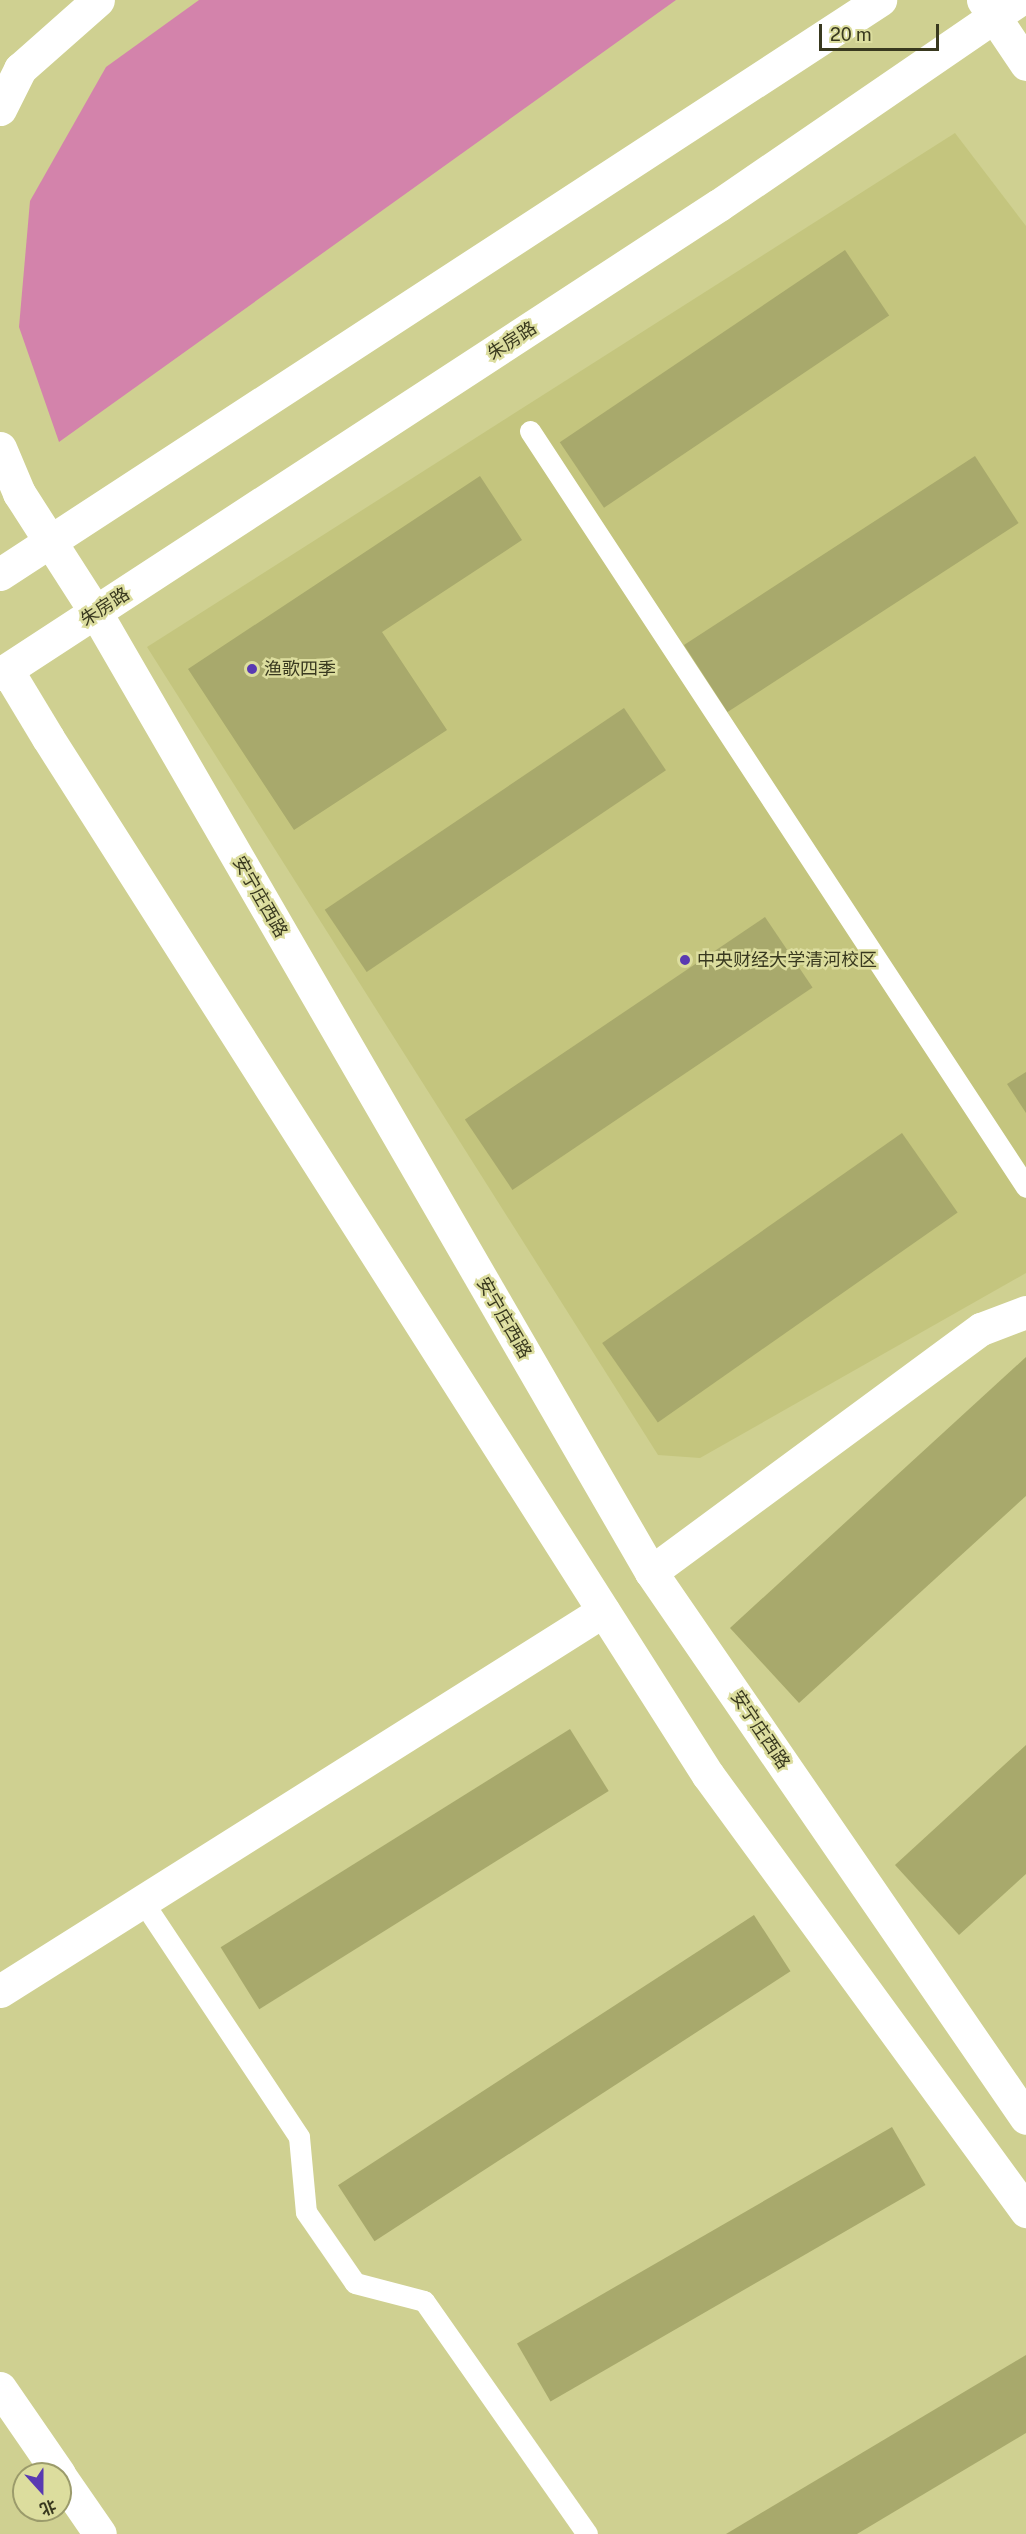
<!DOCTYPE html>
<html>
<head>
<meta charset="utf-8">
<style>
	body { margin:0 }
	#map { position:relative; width:1026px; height:2534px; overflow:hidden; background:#cfd091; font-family:"Public Sans","Noto Sans SC",sans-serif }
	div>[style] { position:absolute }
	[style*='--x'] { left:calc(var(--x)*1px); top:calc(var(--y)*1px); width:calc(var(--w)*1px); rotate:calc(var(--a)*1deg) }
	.built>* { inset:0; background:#c4c57e }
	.green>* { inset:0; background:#d383ab }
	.building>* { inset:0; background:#a8a96c; transform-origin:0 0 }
	.service>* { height:21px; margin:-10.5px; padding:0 10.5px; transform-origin:10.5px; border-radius:10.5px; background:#fff }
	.minor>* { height:33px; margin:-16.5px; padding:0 16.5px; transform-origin:16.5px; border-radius:16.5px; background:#fff }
	.tertiary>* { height:33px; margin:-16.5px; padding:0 16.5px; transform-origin:16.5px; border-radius:16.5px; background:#fff }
	.secondary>* { height:33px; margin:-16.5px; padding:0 16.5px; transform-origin:16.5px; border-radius:16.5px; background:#fff }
	.motorway>* { height:33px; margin:-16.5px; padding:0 16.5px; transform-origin:16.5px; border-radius:16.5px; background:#fff }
	.dots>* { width:16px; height:16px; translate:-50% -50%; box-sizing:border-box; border:3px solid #dcdd9e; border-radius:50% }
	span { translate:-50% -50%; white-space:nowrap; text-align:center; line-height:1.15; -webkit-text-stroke:5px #dcdd9e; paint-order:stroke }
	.street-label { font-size:18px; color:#39391f }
	.poi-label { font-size:18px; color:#39391f }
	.left { translate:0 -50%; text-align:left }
	.north { position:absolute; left:12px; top:2462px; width:60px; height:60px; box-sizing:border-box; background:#dcdd9e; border:2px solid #9b9b6b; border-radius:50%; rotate:159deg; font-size:16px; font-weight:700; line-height:24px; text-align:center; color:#39391f }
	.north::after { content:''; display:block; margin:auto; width:21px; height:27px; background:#593ab2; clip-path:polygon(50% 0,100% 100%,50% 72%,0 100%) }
	.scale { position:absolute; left:819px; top:24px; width:120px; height:27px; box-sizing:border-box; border:3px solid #39391f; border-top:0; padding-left:8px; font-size:18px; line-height:21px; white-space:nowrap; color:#39391f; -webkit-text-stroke:4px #dcdd9e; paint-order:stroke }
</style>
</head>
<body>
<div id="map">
	<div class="built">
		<div style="clip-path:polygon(955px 133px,1026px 226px,1026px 1273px,700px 1458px,658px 1455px,147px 647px)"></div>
	</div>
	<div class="green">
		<div style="clip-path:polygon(199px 0,676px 0,59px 442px,19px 327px,30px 201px,106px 67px)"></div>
	</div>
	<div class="building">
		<div style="left:845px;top:250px;width:79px;height:344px;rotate:56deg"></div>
		<div style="left:975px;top:456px;width:80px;height:347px;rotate:57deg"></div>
		<div style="clip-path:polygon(480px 476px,522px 540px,382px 632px,447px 730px,294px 830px,188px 669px)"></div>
		<div style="left:624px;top:708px;width:75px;height:361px;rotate:56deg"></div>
		<div style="left:765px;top:917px;width:85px;height:362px;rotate:56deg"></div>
		<div style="clip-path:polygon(1026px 1072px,1026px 1113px,1007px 1084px)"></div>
		<div style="left:902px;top:1133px;width:97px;height:366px;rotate:55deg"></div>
		<div style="clip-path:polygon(1026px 1357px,1026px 1496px,799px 1703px,730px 1628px)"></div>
		<div style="left:570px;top:1729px;width:73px;height:412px;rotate:58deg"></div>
		<div style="clip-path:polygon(1026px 1745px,1026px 1874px,959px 1935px,895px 1865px)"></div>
		<div style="left:754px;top:1915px;width:67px;height:496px;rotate:57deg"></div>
		<div style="left:892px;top:2127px;width:67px;height:433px;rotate:60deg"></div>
		<div style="clip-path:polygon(1026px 2355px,1026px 2433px,857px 2534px,726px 2534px)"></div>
	</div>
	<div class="service">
		<div style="--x:530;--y:431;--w:904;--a:56.73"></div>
		<div style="--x:143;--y:1902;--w:282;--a:56.4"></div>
		<div style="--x:299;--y:2137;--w:75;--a:84.7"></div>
		<div style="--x:306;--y:2212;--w:86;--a:55.4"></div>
		<div style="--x:355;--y:2283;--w:71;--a:14.6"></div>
		<div style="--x:424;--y:2301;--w:284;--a:55"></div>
	</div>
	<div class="minor">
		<div style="--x:651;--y:1572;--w:410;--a:-36.4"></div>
		<div style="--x:981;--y:1329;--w:48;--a:-20.7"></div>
		<div style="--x:0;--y:1991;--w:713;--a:-32.22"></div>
		<div style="--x:0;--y:2388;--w:104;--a:55.5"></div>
		<div style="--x:60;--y:2476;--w:70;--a:55.4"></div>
	</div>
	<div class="tertiary">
		<div style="--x:19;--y:493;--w:143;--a:57.3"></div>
		<div style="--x:0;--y:574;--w:1051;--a:-33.12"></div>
		<div style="--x:0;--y:674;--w:858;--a:-33.12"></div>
		<div style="--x:719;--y:205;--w:363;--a:-34.4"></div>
	</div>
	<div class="secondary">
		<div style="--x:96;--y:613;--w:1108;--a:59.94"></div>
		<div style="--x:651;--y:1572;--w:662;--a:55.52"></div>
		<div style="--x:7;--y:670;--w:79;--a:58.9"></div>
		<div style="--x:48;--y:738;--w:1229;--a:57.53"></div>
		<div style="--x:708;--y:1775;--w:540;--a:53.89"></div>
	</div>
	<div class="motorway">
		<div style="--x:983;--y:0;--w:77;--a:56.1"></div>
		<div style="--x:0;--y:109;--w:45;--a:-63.4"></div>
		<div style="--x:20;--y:69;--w:104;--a:-41.5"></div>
		<div style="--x:0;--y:448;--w:49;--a:67.1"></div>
	</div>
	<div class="dots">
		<div style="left:252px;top:669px;background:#593ab2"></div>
		<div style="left:685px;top:960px;background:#593ab2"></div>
	</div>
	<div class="street-label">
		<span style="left:512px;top:341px;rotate:-33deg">朱房路</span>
		<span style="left:105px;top:607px;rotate:-33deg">朱房路</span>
		<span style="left:260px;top:897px;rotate:60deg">安宁庄西路</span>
		<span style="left:504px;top:1318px;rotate:60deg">安宁庄西路</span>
		<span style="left:760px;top:1730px;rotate:56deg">安宁庄西路</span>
	</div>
	<div class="poi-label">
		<span class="left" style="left:264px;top:669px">渔歌四季</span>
		<span class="left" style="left:697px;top:960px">中央财经大学清河校区</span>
	</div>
	<div class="north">北</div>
	<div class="scale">20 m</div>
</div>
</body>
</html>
